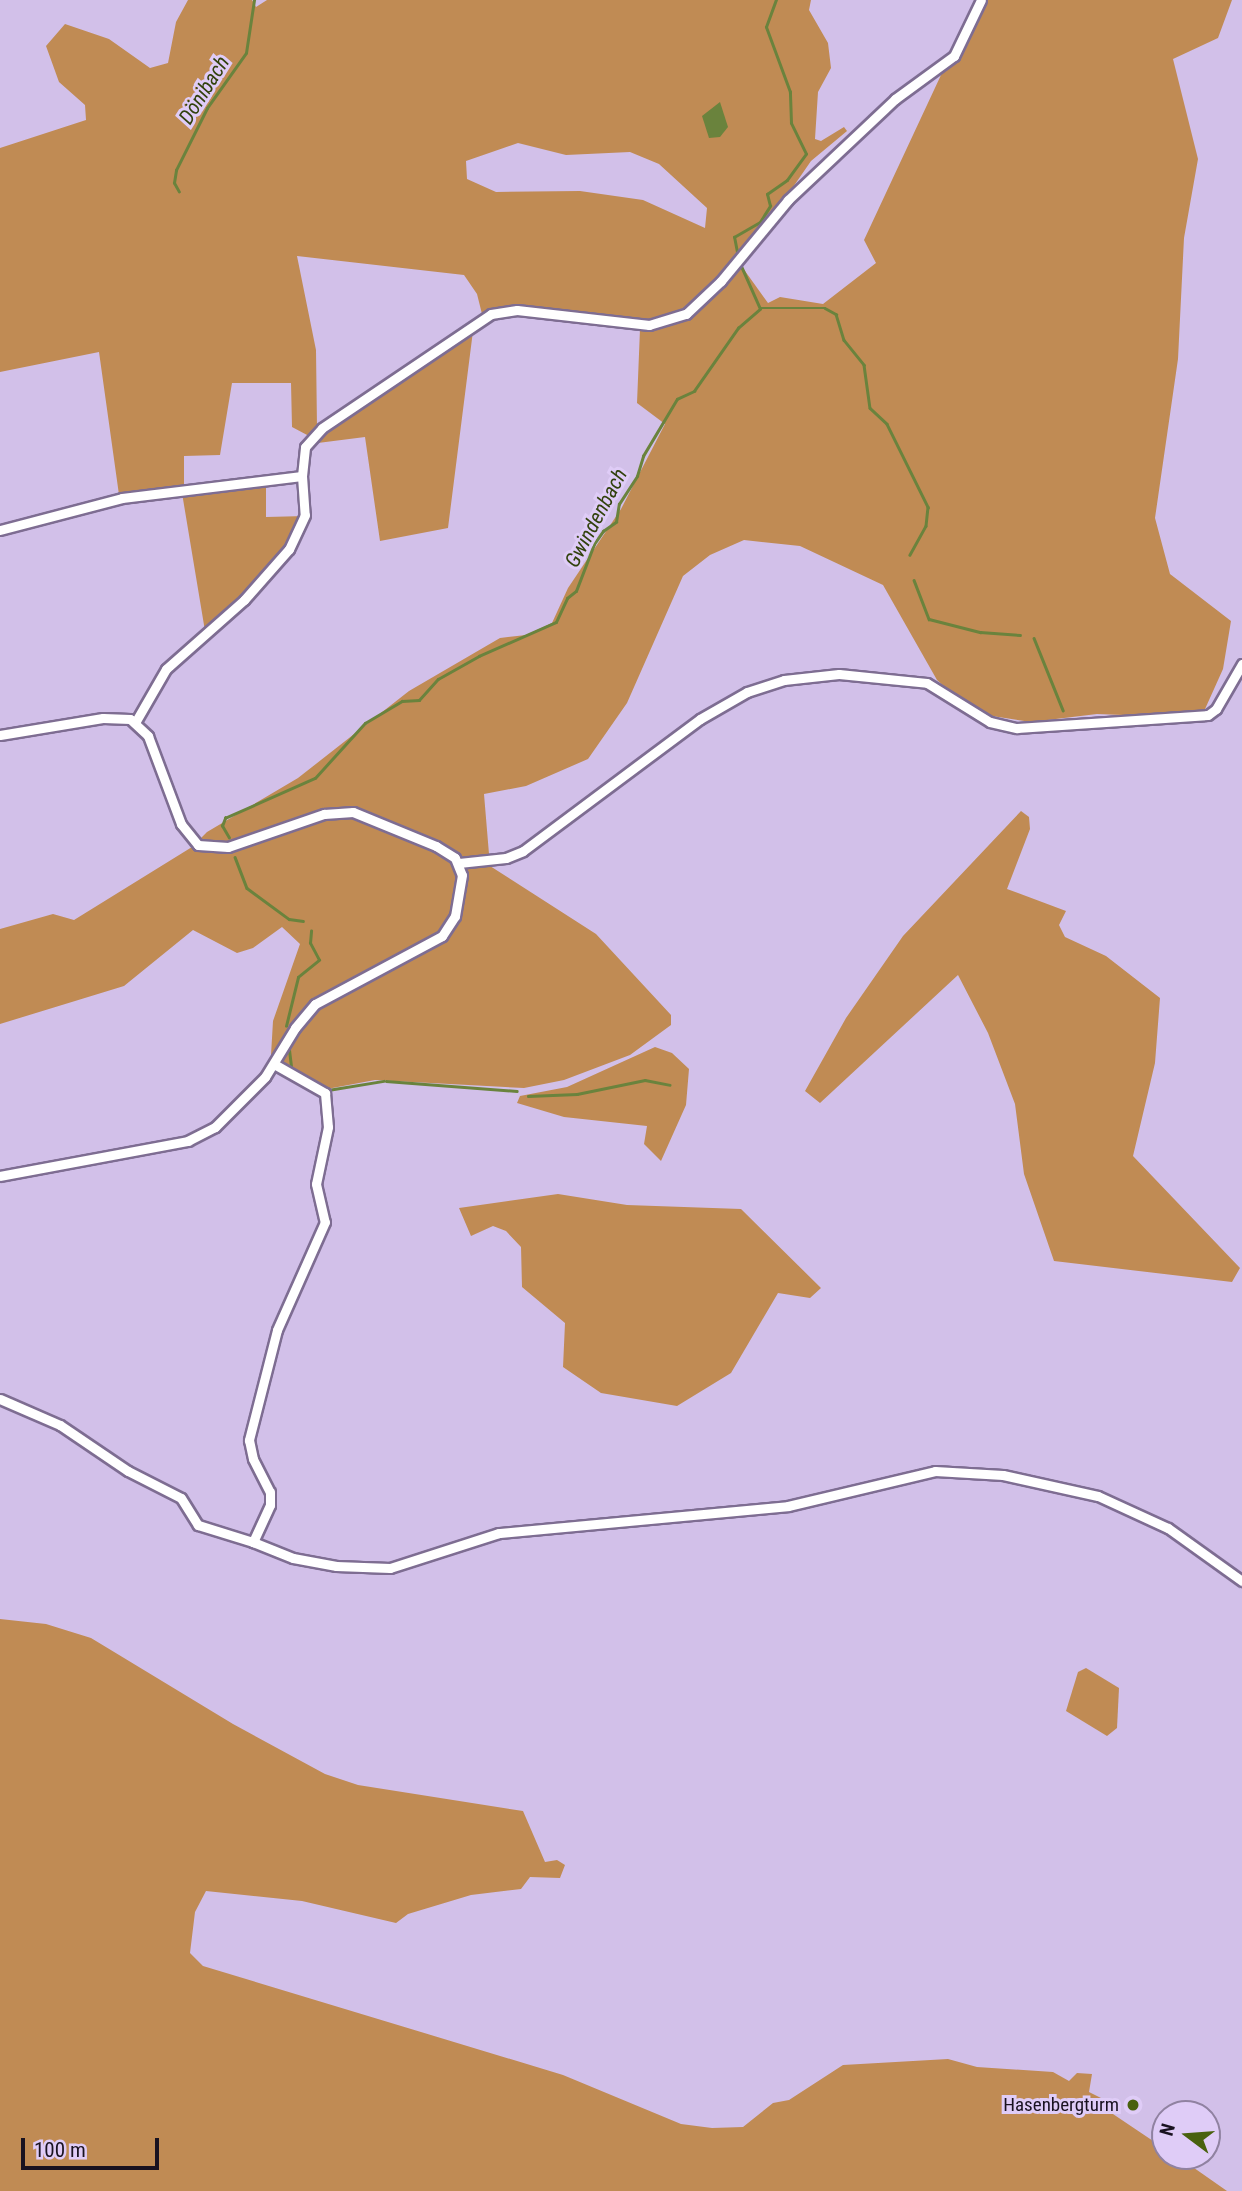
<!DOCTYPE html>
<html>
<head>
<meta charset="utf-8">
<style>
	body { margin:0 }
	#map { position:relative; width:1242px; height:2191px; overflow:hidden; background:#d2c0e9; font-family:"Roboto Condensed",sans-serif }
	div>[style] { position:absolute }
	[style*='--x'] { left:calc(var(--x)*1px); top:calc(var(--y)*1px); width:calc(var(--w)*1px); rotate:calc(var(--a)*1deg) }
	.green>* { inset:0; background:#c08b54 }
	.water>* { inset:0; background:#6a833d }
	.stream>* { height:2.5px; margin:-1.25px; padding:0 1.25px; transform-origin:1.25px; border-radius:1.25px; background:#6a833d }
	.roads { filter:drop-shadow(2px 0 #7e6d92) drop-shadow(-2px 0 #7e6d92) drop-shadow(0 2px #7e6d92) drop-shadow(0 -2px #7e6d92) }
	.street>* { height:9px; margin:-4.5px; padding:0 4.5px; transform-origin:4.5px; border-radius:4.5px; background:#fff }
	.dots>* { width:19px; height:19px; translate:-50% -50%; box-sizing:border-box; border:4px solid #dfccf7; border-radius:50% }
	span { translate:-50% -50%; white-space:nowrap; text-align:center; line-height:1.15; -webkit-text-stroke:6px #dfccf7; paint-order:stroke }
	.poi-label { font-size:19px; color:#191220 }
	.right { translate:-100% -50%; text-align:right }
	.water-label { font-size:21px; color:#32420d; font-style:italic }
	.north { position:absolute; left:1151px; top:2100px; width:70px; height:70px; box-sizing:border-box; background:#dfccf7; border:2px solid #9082a1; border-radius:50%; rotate:286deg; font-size:19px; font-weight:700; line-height:28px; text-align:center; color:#191220 }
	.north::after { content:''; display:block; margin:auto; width:24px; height:32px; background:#49610e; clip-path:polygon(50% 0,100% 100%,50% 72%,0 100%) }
	.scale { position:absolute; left:21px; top:2138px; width:138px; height:32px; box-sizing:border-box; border:4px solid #191220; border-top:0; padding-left:9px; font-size:21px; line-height:24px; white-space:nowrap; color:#191220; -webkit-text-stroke:5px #dfccf7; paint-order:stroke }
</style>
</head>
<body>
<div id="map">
	<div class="green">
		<div style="clip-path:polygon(evenodd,188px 0,252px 0,256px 7px,267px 0,811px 0,809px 10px,828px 43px,831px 68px,818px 92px,815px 139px,821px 141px,844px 127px,847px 131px,811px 161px,740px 264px,768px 303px,780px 297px,823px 304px,876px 263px,864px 240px,976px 0,1232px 0,1218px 38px,1173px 59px,1198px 159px,1184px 238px,1178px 359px,1155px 518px,1170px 574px,1231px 621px,1223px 669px,1201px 718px,1097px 714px,1031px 722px,992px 716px,967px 707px,937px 680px,883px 585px,800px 546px,744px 540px,710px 555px,683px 576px,627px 703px,588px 759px,526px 786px,484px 794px,490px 866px,596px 934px,671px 1015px,671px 1025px,630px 1055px,564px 1080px,524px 1088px,375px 1080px,327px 1089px,271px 1055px,273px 1021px,300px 944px,282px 927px,253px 948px,237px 953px,193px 930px,124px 986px,0 1024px,0 929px,53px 914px,74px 920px,192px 847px,207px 832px,298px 778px,409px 691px,500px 638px,526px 635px,552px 623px,568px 588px,621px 509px,665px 424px,637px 403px,640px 329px,519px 314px,484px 322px,477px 294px,464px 275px,297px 256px,316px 350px,317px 427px,473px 331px,448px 528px,380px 541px,365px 437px,310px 444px,309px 436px,292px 427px,291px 383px,232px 383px,220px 455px,184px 456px,184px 485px,266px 476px,266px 517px,306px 516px,302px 528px,206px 637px,182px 493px,120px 502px,99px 352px,0 372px,0 148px,86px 120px,85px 105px,59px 82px,46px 46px,65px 24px,109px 39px,150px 68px,168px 63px,176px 22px,188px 0,518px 143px,566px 155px,630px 152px,659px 164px,707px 208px,705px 228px,643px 200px,580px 191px,496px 192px,467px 179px,466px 161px,518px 143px)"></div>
		<div style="clip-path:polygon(1021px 811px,1029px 817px,1030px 829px,1007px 889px,1066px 911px,1059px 925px,1065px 937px,1106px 956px,1160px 998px,1155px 1063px,1133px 1156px,1240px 1268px,1232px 1282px,1054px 1261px,1024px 1174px,1015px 1104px,988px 1033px,958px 975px,820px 1103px,805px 1091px,846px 1018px,903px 936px)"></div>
		<div style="clip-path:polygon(655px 1047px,672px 1053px,689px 1069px,686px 1105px,661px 1161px,644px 1144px,647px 1126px,564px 1117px,517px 1103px,520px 1096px,567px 1087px)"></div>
		<div style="clip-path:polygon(558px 1194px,627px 1205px,741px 1209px,821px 1288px,810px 1298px,778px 1293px,731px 1373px,677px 1406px,601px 1393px,563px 1367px,565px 1323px,522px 1287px,521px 1247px,506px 1231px,493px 1226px,471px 1236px,459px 1208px)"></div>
		<div style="clip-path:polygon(0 1619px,46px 1624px,91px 1638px,233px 1724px,325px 1774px,358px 1785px,523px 1811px,545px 1862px,557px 1860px,565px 1865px,560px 1878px,530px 1877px,521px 1889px,471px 1895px,408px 1914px,396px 1923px,302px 1901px,206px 1891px,195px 1912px,190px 1953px,203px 1966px,563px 2075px,681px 2124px,712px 2128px,743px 2127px,773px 2103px,789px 2100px,843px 2065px,948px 2059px,977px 2067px,1053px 2072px,1069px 2081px,1077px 2073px,1092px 2074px,1089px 2092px,1109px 2102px,1110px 2112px,1165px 2149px,1165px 2156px,1177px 2156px,1227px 2191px,0 2191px)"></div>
		<div style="clip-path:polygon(1086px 1668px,1119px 1688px,1117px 1728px,1107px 1736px,1066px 1711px,1078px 1672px)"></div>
	</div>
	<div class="water">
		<div style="clip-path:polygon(720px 102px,728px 127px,720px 137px,709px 138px,702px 116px)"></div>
	</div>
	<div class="stream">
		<div style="--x:179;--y:192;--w:10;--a:-119"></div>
		<div style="--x:174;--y:183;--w:13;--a:-81"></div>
		<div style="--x:176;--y:170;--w:69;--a:-63.4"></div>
		<div style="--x:207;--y:108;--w:67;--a:-54.7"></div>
		<div style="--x:246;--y:53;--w:54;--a:-81.4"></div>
		<div style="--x:737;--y:252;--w:15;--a:-101"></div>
		<div style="--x:734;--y:237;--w:30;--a:-30"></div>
		<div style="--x:760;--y:222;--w:19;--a:-58"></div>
		<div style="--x:770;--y:206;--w:12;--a:-104"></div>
		<div style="--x:767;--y:194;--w:24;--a:-35"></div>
		<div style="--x:787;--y:180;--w:32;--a:-54"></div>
		<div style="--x:806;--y:154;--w:34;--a:-116"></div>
		<div style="--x:791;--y:123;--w:31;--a:-92"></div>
		<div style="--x:790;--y:92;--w:69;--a:-110.3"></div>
		<div style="--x:766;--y:27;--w:29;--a:-70"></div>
		<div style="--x:760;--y:308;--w:65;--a:0"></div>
		<div style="--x:825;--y:308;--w:13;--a:29"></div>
		<div style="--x:836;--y:314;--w:27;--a:73"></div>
		<div style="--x:844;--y:340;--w:32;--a:51"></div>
		<div style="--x:864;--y:365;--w:43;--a:82.1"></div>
		<div style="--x:870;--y:408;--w:23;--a:43"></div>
		<div style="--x:887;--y:424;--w:93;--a:63.7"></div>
		<div style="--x:928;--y:507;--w:19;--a:96"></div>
		<div style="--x:926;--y:526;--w:33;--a:119"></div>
		<div style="--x:914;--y:580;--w:42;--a:69"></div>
		<div style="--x:929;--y:619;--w:53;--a:14.3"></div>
		<div style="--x:980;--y:632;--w:40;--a:4.3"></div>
		<div style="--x:1034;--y:638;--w:78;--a:68.1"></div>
		<div style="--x:229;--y:838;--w:14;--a:-120"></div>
		<div style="--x:222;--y:826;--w:9;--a:-69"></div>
		<div style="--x:225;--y:818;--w:98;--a:-24"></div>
		<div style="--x:315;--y:778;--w:74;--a:-47.7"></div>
		<div style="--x:365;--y:723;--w:43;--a:-30.7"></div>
		<div style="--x:402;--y:701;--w:17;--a:-3"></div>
		<div style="--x:419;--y:700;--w:28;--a:-48"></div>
		<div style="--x:438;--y:679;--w:47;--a:-29.3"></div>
		<div style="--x:479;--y:656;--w:84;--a:-23.8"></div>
		<div style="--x:556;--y:622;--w:26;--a:-65"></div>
		<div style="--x:567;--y:598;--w:11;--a:-38"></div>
		<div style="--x:576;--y:591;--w:50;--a:-69"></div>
		<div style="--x:594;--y:544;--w:16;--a:-55"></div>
		<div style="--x:603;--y:531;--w:16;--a:-35"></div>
		<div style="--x:616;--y:522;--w:18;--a:-81"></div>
		<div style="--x:619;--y:504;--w:33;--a:-57"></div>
		<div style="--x:637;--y:476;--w:21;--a:-73"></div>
		<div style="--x:643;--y:456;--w:66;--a:-59.2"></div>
		<div style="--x:677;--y:399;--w:19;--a:-25"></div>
		<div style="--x:694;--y:391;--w:77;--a:-55.1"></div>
		<div style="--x:738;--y:328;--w:29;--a:-41"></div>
		<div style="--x:760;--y:309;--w:49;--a:-114"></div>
		<div style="--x:235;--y:857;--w:33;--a:69"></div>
		<div style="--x:247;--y:888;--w:52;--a:36.4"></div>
		<div style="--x:289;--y:919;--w:14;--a:8"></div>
		<div style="--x:286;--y:1026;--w:50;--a:-76.2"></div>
		<div style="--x:298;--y:977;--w:27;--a:-39"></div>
		<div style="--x:319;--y:960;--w:19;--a:-118"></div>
		<div style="--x:310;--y:943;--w:12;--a:-85"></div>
		<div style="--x:289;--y:1046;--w:23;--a:83"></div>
		<div style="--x:386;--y:1081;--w:131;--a:4.4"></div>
		<div style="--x:328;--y:1090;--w:56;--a:-9.3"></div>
		<div style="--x:528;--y:1096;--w:49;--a:-2.3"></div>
		<div style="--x:577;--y:1094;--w:69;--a:-11.6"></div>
		<div style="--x:645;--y:1080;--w:25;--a:11"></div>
	</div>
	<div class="roads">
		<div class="street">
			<div style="--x:302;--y:476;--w:29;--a:-84"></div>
			<div style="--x:305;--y:447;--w:25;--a:-48"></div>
			<div style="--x:322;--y:428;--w:204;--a:-34"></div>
			<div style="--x:491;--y:314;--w:26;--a:-9"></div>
			<div style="--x:517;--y:310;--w:133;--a:6.5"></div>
			<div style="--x:649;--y:325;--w:39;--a:-17"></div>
			<div style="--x:686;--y:314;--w:48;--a:-43.3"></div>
			<div style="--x:721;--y:281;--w:105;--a:-50.4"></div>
			<div style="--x:788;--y:200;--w:147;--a:-43.3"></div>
			<div style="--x:895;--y:99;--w:73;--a:-36.1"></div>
			<div style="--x:954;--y:56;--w:62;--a:-64.3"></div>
			<div style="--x:0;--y:530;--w:126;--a:-14.7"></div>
			<div style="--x:122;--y:498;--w:181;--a:-7"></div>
			<div style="--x:302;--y:476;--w:39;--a:86"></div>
			<div style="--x:305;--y:515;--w:38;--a:115"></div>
			<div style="--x:289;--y:549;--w:68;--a:131.4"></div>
			<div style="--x:244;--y:600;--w:104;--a:138.5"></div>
			<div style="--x:166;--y:669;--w:60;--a:120"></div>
			<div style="--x:0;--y:735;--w:104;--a:-9.4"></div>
			<div style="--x:103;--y:718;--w:27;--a:2"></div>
			<div style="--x:130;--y:719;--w:25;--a:43"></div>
			<div style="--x:148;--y:736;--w:94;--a:69.4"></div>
			<div style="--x:181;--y:824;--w:27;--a:51"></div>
			<div style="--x:198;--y:845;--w:30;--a:4"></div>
			<div style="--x:228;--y:847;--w:102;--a:-19"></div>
			<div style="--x:324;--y:814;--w:29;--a:-4"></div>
			<div style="--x:353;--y:812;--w:90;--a:22.3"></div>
			<div style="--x:436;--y:846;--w:22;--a:32"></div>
			<div style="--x:455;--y:858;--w:18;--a:68"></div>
			<div style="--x:462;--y:875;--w:42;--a:99.7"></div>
			<div style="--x:455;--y:916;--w:24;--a:123"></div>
			<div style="--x:442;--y:936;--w:144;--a:151.8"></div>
			<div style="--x:315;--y:1004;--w:31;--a:130"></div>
			<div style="--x:295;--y:1028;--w:57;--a:121.5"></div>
			<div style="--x:265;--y:1077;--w:71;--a:135"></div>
			<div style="--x:215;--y:1127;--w:30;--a:153"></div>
			<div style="--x:188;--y:1141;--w:191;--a:169.5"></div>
			<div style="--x:459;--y:863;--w:47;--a:-6.1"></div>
			<div style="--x:506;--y:858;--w:18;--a:-22"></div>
			<div style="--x:523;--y:851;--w:221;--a:-36.7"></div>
			<div style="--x:700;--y:719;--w:54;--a:-29.9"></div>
			<div style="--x:747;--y:692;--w:39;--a:-18"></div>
			<div style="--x:784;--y:680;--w:55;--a:-6.2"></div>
			<div style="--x:839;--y:674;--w:88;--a:5.8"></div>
			<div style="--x:927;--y:683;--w:74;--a:31.8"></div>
			<div style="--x:990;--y:722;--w:28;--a:13"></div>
			<div style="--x:1017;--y:728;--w:191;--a:-3.9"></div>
			<div style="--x:1208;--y:715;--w:10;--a:-37"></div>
			<div style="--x:1216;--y:709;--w:52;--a:-60"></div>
			<div style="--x:274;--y:1064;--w:59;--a:29.6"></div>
			<div style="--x:325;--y:1093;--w:34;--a:85"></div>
			<div style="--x:328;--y:1127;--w:58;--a:101.9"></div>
			<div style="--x:316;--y:1184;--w:39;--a:77"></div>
			<div style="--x:325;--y:1222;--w:118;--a:114"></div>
			<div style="--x:277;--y:1330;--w:114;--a:104.3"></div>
			<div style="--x:249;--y:1440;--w:19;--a:78"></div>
			<div style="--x:253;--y:1459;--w:37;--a:63"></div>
			<div style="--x:270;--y:1492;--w:13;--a:90"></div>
			<div style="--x:270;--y:1505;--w:41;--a:114.7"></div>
			<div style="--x:253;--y:1542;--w:43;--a:21.8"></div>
			<div style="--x:293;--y:1558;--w:44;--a:10.5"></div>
			<div style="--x:336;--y:1566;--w:54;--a:2.1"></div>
			<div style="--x:390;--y:1568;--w:114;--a:-17.8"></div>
			<div style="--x:499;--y:1533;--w:290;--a:-5.3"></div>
			<div style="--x:788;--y:1506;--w:151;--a:-13.4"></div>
			<div style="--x:935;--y:1471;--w:68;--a:3.4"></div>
			<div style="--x:1003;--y:1475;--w:97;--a:12.5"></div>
			<div style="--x:1098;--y:1496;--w:77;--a:24.6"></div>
			<div style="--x:1168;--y:1528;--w:91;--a:35.6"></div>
			<div style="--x:0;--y:1399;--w:65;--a:23.4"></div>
			<div style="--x:60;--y:1425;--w:82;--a:34.1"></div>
			<div style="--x:128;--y:1471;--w:59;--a:27"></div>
			<div style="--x:181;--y:1498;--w:32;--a:58"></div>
			<div style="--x:198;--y:1525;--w:58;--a:17.2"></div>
		</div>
	</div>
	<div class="dots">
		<div style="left:1133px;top:2105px;background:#49610e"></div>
	</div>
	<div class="poi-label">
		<span class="right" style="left:1119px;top:2105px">Hasenbergturm</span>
	</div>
	<div class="water-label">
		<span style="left:204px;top:90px;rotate:-58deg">Dönibach</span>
		<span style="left:596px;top:518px;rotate:-62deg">Gwindenbach</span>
	</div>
	<div class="north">N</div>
	<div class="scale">100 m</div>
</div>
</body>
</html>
